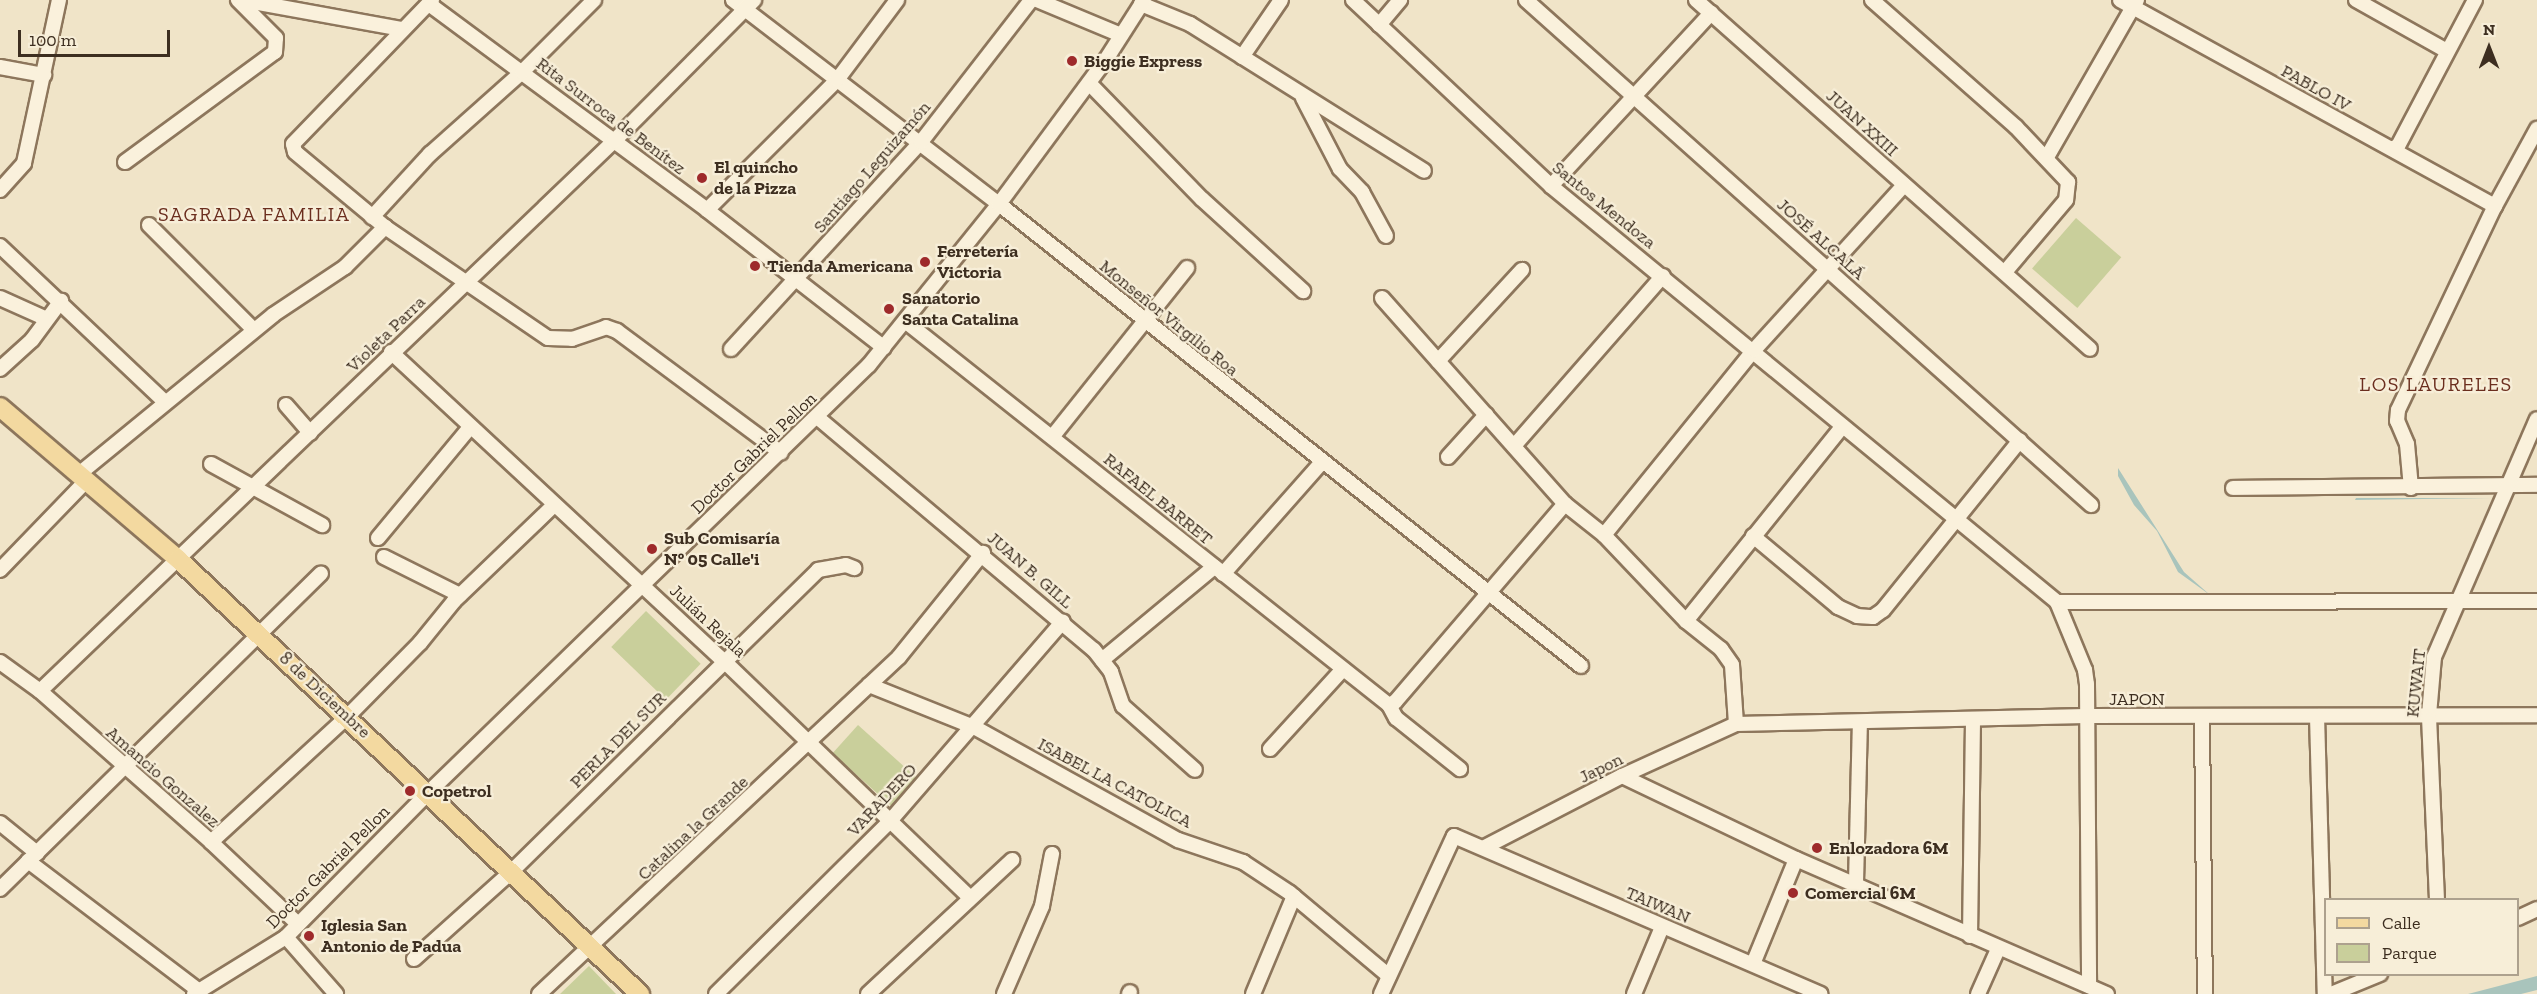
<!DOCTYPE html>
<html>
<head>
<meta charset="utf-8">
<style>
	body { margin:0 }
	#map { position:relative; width:2537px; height:994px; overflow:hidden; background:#f0e4c8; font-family:"Zilla Slab",serif }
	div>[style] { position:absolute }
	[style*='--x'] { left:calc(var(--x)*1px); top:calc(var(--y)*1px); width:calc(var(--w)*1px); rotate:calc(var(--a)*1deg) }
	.green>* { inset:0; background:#c9cf9b; transform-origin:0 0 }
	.water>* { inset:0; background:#a9c4bc }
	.roads { filter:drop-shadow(2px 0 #8d765c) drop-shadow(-2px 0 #8d765c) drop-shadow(0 2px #8d765c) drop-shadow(0 -2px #8d765c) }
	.minor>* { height:14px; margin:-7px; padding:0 7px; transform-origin:7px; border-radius:7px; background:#faf1dc }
	.major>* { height:18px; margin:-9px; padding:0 9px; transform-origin:9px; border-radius:9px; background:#f3d9a0 }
	.dots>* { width:16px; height:16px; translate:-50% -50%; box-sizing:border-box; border:3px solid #f7eed8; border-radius:50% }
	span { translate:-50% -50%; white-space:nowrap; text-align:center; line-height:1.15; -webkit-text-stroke:4.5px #f7eed8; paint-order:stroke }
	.poi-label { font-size:18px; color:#3d2e20; font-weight:700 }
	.left { translate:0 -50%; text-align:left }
	.street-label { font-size:18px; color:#3d2e20 }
	.neighbourhood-label { font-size:20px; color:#6b2e1e; letter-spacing:1.5px }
	.legend { position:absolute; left:2324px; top:898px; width:195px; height:78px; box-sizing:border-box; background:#f7eed8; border:2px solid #ada18e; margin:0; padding:8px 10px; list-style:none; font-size:18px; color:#3d2e20 }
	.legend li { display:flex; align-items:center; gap:12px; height:30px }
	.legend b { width:30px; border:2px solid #ada18e }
	.north { position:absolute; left:2459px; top:18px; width:60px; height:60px; -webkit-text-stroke:4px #f7eed8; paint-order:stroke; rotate:0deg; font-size:16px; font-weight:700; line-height:24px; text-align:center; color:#3d2e20 }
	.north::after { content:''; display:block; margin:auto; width:21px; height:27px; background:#3d2e20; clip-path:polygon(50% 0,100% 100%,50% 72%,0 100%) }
	.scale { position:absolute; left:18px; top:30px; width:152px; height:27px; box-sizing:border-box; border:3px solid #3d2e20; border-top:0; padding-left:8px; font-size:18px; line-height:21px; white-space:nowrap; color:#3d2e20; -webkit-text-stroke:4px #f7eed8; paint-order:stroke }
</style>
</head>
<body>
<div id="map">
	<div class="green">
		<div style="left:2076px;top:218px;width:60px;height:67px;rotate:41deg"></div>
		<div style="left:646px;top:611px;width:76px;height:50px;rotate:44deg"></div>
		<div style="left:858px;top:725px;width:79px;height:38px;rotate:42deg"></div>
		<div style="clip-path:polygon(589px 966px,616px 994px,560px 994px)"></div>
	</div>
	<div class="water">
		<div style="clip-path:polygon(2118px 468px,2184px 572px,2210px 595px,2178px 572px,2157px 531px,2134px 505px,2118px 476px)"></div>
		<div style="clip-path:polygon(2356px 498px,2491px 498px,2355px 500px)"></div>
		<div style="clip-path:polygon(2537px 976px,2537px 990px,2521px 994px,2468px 994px)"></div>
	</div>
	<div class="roads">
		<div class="minor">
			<div style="--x:242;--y:0;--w:163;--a:10.3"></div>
			<div style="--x:432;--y:0;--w:200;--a:134"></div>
			<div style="--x:293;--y:144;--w:8;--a:76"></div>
			<div style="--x:295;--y:152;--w:117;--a:39.8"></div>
			<div style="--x:385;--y:227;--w:197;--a:34.3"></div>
			<div style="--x:548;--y:338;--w:24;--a:2"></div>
			<div style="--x:572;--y:339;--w:36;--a:-19"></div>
			<div style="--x:606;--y:327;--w:12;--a:20"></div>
			<div style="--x:617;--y:331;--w:204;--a:36.6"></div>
			<div style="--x:733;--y:0;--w:335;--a:37.5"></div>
			<div style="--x:999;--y:204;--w:743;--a:38.44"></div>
			<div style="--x:1037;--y:0;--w:91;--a:22.6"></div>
			<div style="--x:1353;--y:0;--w:272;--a:43.2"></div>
			<div style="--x:1551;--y:186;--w:655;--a:39.42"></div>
			<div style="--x:2057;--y:602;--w:74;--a:67.6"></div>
			<div style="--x:2085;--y:670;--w:14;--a:82"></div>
			<div style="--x:2087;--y:684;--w:302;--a:89.6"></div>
			<div style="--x:1526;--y:0;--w:758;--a:41.79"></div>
			<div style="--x:1696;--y:0;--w:526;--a:41.53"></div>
			<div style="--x:1872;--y:0;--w:192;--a:41.4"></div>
			<div style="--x:2016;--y:127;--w:76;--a:46.6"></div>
			<div style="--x:2068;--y:182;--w:18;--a:96"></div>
			<div style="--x:2066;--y:200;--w:94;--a:130.3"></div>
			<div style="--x:2120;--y:0;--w:428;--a:28.8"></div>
			<div style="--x:2356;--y:0;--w:104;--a:29.3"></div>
			<div style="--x:429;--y:4;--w:346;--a:36.5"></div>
			<div style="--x:707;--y:210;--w:224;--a:37.9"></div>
			<div style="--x:1141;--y:4;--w:53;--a:22.2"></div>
			<div style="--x:1190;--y:24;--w:276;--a:32.1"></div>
			<div style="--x:1379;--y:25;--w:33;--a:-50"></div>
			<div style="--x:1242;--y:57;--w:69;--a:-55.6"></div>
			<div style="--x:0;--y:67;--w:45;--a:10.3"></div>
			<div style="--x:1089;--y:83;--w:162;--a:45.8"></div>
			<div style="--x:1202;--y:199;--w:137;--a:42.3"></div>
			<div style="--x:1303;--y:98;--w:80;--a:62.5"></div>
			<div style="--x:1340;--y:169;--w:32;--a:46"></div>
			<div style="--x:1362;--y:192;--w:50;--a:61.4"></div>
			<div style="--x:2393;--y:148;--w:5;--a:-22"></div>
			<div style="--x:2398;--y:146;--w:165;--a:-62.2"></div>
			<div style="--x:2047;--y:157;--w:181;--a:-60.2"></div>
			<div style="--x:125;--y:162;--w:186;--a:-36.3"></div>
			<div style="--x:275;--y:52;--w:14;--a:-86"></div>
			<div style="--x:276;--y:38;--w:54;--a:-135"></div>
			<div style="--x:1551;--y:186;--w:236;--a:-47.2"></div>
			<div style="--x:0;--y:190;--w:36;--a:-48"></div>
			<div style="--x:24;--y:163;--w:167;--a:-77.9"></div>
			<div style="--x:707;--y:210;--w:184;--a:-45"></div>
			<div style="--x:837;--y:80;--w:100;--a:-53.1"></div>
			<div style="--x:372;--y:217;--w:86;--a:-47.4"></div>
			<div style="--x:430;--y:154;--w:123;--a:-41.7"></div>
			<div style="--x:522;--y:72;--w:102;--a:-45"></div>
			<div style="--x:149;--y:225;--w:148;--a:45"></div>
			<div style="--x:0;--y:246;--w:227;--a:43.4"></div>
			<div style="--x:0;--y:298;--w:51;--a:24.1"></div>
			<div style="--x:1382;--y:298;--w:276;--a:48.4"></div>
			<div style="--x:1565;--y:504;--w:50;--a:38.5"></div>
			<div style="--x:1604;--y:535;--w:119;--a:46.4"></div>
			<div style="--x:1686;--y:621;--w:45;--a:38.7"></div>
			<div style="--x:1721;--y:649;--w:19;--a:55"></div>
			<div style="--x:1732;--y:665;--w:59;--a:86.1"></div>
			<div style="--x:905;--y:321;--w:618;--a:38.43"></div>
			<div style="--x:1389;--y:705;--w:15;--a:62"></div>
			<div style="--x:1396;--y:718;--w:82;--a:38.6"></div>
			<div style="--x:731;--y:349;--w:281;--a:-47.5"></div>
			<div style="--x:921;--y:142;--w:180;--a:-52.2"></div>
			<div style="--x:391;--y:352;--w:453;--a:42.9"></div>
			<div style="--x:723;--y:660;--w:342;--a:43.9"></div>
			<div style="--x:1438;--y:361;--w:124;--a:-47.3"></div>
			<div style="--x:0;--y:369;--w:43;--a:-42.2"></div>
			<div style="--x:32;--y:340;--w:49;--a:-53.4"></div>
			<div style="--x:286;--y:405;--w:37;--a:49"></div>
			<div style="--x:817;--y:417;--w:362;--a:40.1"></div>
			<div style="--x:1094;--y:650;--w:28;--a:52"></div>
			<div style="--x:1111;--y:672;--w:36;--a:71"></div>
			<div style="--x:1123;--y:706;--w:96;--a:41.6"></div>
			<div style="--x:1053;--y:436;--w:215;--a:-51.4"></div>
			<div style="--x:1514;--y:446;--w:226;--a:-48.8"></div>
			<div style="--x:1448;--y:457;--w:57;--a:-47.9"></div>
			<div style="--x:211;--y:464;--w:127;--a:28.8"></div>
			<div style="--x:79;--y:474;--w:251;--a:-39.3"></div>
			<div style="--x:273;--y:315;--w:87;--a:-33.7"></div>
			<div style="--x:345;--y:267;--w:57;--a:-45"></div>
			<div style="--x:2233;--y:488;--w:304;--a:-0.6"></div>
			<div style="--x:2411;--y:488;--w:44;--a:-95.2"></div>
			<div style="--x:2407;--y:444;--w:25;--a:-113"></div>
			<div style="--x:2397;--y:421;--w:11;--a:-85"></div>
			<div style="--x:2398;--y:410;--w:226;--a:-64.6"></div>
			<div style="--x:2495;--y:206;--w:88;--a:-61.4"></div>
			<div style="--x:1604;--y:535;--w:238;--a:-51"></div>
			<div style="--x:1754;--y:350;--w:223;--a:-47.7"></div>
			<div style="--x:1753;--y:536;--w:111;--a:39.9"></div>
			<div style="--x:1838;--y:607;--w:21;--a:25"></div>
			<div style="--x:1857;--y:616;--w:16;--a:4"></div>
			<div style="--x:1873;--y:617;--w:12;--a:-35"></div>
			<div style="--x:1883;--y:610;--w:218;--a:-51.1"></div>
			<div style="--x:378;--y:538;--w:144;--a:-50.3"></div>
			<div style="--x:384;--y:557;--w:85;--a:26.6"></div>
			<div style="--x:0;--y:570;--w:124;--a:-46"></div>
			<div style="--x:1223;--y:574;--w:149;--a:-48.5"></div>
			<div style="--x:2057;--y:602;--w:480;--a:-0.1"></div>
			<div style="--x:1686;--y:621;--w:250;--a:-51.2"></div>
			<div style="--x:1102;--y:660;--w:146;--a:-39.7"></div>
			<div style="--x:0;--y:662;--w:49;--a:35.9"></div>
			<div style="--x:40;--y:691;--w:228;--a:41.4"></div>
			<div style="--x:211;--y:842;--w:120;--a:43.3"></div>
			<div style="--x:869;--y:685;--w:113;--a:21.8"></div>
			<div style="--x:974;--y:727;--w:233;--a:29"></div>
			<div style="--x:1178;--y:840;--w:69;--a:18.7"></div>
			<div style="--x:1243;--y:862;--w:56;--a:33.4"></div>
			<div style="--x:1290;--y:893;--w:129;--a:40"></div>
			<div style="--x:40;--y:691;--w:795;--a:-43.78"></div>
			<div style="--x:614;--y:141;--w:199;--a:-45.2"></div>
			<div style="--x:1389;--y:705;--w:7;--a:-27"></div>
			<div style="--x:1395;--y:702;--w:261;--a:-49.4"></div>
			<div style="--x:2317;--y:716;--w:278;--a:88.4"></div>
			<div style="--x:2202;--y:717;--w:277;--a:89.4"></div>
			<div style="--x:1270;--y:749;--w:108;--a:-47.6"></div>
			<div style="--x:1622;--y:776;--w:193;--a:25.5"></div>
			<div style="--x:1796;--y:859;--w:339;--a:23.5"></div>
			<div style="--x:0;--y:823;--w:48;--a:39"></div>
			<div style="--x:211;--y:842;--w:186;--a:-42.6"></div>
			<div style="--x:348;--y:716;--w:103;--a:-45.4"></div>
			<div style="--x:420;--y:643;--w:54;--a:-51"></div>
			<div style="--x:454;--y:601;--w:139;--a:-43.8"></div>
			<div style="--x:1483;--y:848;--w:157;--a:-27.4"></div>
			<div style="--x:1622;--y:776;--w:125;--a:-24.5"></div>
			<div style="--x:1736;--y:724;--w:350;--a:-1.3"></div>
			<div style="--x:2086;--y:716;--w:451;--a:-0.1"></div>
			<div style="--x:28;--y:861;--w:215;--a:37.2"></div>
			<div style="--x:1856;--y:883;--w:159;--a:-88.6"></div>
			<div style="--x:0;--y:889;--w:450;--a:-44.5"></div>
			<div style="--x:2437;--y:900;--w:185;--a:-92.5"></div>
			<div style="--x:2429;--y:715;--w:58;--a:-85.1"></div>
			<div style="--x:2434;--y:657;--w:259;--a:-66.6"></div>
			<div style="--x:2518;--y:918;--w:21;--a:-25"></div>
			<div style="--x:1970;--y:936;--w:216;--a:-89.2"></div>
			<div style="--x:286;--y:937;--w:76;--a:48.7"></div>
			<div style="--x:414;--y:959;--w:130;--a:-41.9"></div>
			<div style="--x:511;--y:872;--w:431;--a:-44.5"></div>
			<div style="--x:818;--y:570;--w:28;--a:-10"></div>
			<div style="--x:846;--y:565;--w:9;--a:21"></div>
			<div style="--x:1753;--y:964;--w:113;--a:-67.7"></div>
			<div style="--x:194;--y:994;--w:108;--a:-31.8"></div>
			<div style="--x:286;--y:937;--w:204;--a:-45.4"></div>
			<div style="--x:429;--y:792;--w:613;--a:-44.14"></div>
			<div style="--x:869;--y:365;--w:207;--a:-51.1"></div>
			<div style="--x:999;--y:204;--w:178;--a:-53.5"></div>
			<div style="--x:1105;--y:61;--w:72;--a:-57.4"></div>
			<div style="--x:539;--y:994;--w:493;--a:-43.1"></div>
			<div style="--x:899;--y:657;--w:134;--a:-51.1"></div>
			<div style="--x:716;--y:994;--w:245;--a:-44.8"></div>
			<div style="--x:890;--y:821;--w:264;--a:-49.1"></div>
			<div style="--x:868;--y:994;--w:197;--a:-42.9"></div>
			<div style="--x:1004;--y:994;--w:96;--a:-66.6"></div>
			<div style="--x:1042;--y:906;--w:53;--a:-79.1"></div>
			<div style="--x:1129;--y:994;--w:2;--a:-63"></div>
			<div style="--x:1253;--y:994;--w:106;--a:-67.3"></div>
			<div style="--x:1381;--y:994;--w:174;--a:-65.2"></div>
			<div style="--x:1454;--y:836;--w:399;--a:23.3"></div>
			<div style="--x:1634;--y:994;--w:73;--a:-67.3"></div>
			<div style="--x:1978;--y:994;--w:49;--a:-66"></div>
			<div style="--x:2331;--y:994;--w:53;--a:-22.2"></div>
		</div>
		<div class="major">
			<div style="--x:0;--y:407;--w:234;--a:40.5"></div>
			<div style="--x:178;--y:559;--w:635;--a:43.28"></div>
		</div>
	</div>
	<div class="dots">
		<div style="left:1072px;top:61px;background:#9e2a2b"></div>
		<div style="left:702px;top:178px;background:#9e2a2b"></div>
		<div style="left:925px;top:262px;background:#9e2a2b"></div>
		<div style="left:755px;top:266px;background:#9e2a2b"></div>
		<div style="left:889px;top:309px;background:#9e2a2b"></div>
		<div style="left:652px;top:549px;background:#9e2a2b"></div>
		<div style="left:410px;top:791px;background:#9e2a2b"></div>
		<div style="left:1817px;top:848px;background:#9e2a2b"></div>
		<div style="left:1793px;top:893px;background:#9e2a2b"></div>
		<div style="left:309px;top:936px;background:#9e2a2b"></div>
	</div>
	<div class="poi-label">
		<span class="left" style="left:1084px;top:61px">Biggie Express</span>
		<span class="left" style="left:714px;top:178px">El quincho<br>de la Pizza</span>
		<span class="left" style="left:937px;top:262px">Ferretería<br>Victoria</span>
		<span class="left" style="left:767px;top:266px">Tienda Americana</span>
		<span class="left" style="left:902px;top:309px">Sanatorio<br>Santa Catalina</span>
		<span class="left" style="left:664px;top:549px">Sub Comisaría<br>N° 05 Calle'i</span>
		<span class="left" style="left:422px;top:791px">Copetrol</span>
		<span class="left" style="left:1829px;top:848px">Enlozadora 6M</span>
		<span class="left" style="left:1805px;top:893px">Comercial 6M</span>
		<span class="left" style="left:321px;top:936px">Iglesia San<br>Antonio de Padua</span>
	</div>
	<div class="street-label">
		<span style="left:2316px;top:88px;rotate:29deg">PABLO IV</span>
		<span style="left:611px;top:116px;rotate:37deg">Rita Surroca de Benítez</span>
		<span style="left:1862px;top:123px;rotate:42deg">JUAN XXIII</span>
		<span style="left:872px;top:167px;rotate:-49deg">Santiago Leguizamón</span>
		<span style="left:1604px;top:205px;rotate:39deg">Santos Mendoza</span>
		<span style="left:1821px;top:239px;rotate:42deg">JOSÉ ALCALÁ</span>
		<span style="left:1169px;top:318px;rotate:39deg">Monseñor Virgilio Roa</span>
		<span style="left:386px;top:334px;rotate:-44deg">Violeta Parra</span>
		<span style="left:754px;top:453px;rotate:-44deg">Doctor Gabriel Pellon</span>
		<span style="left:1158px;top:499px;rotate:39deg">RAFAEL BARRET</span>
		<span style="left:1030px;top:570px;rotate:41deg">JUAN B. GILL</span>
		<span style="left:708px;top:621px;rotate:43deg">Julián Rejala</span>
		<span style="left:2416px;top:683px;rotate:-84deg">KUWAIT</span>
		<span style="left:325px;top:695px;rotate:43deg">8 de Diciembre</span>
		<span style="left:2137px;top:699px">JAPON</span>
		<span style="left:618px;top:740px;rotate:-45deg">PERLA DEL SUR</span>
		<span style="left:1601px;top:768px;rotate:-26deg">Japon</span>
		<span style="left:163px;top:777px;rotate:41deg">Amancio Gonzalez</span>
		<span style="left:1115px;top:783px;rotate:28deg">ISABEL LA CATOLICA</span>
		<span style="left:882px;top:800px;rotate:-47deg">VARADERO</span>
		<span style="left:693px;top:828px;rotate:-43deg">Catalina la Grande</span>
		<span style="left:328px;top:867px;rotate:-45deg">Doctor Gabriel Pellon</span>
		<span style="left:1658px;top:905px;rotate:23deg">TAIWAN</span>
	</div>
	<div class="neighbourhood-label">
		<span style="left:254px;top:214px">SAGRADA FAMILIA</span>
		<span style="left:2436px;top:384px">LOS LAURELES</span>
	</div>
	<ul class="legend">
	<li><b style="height:8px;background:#f3d9a0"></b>Calle</li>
	<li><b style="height:16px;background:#c9cf9b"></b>Parque</li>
	</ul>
	<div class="north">N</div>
	<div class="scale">100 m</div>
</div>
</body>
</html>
